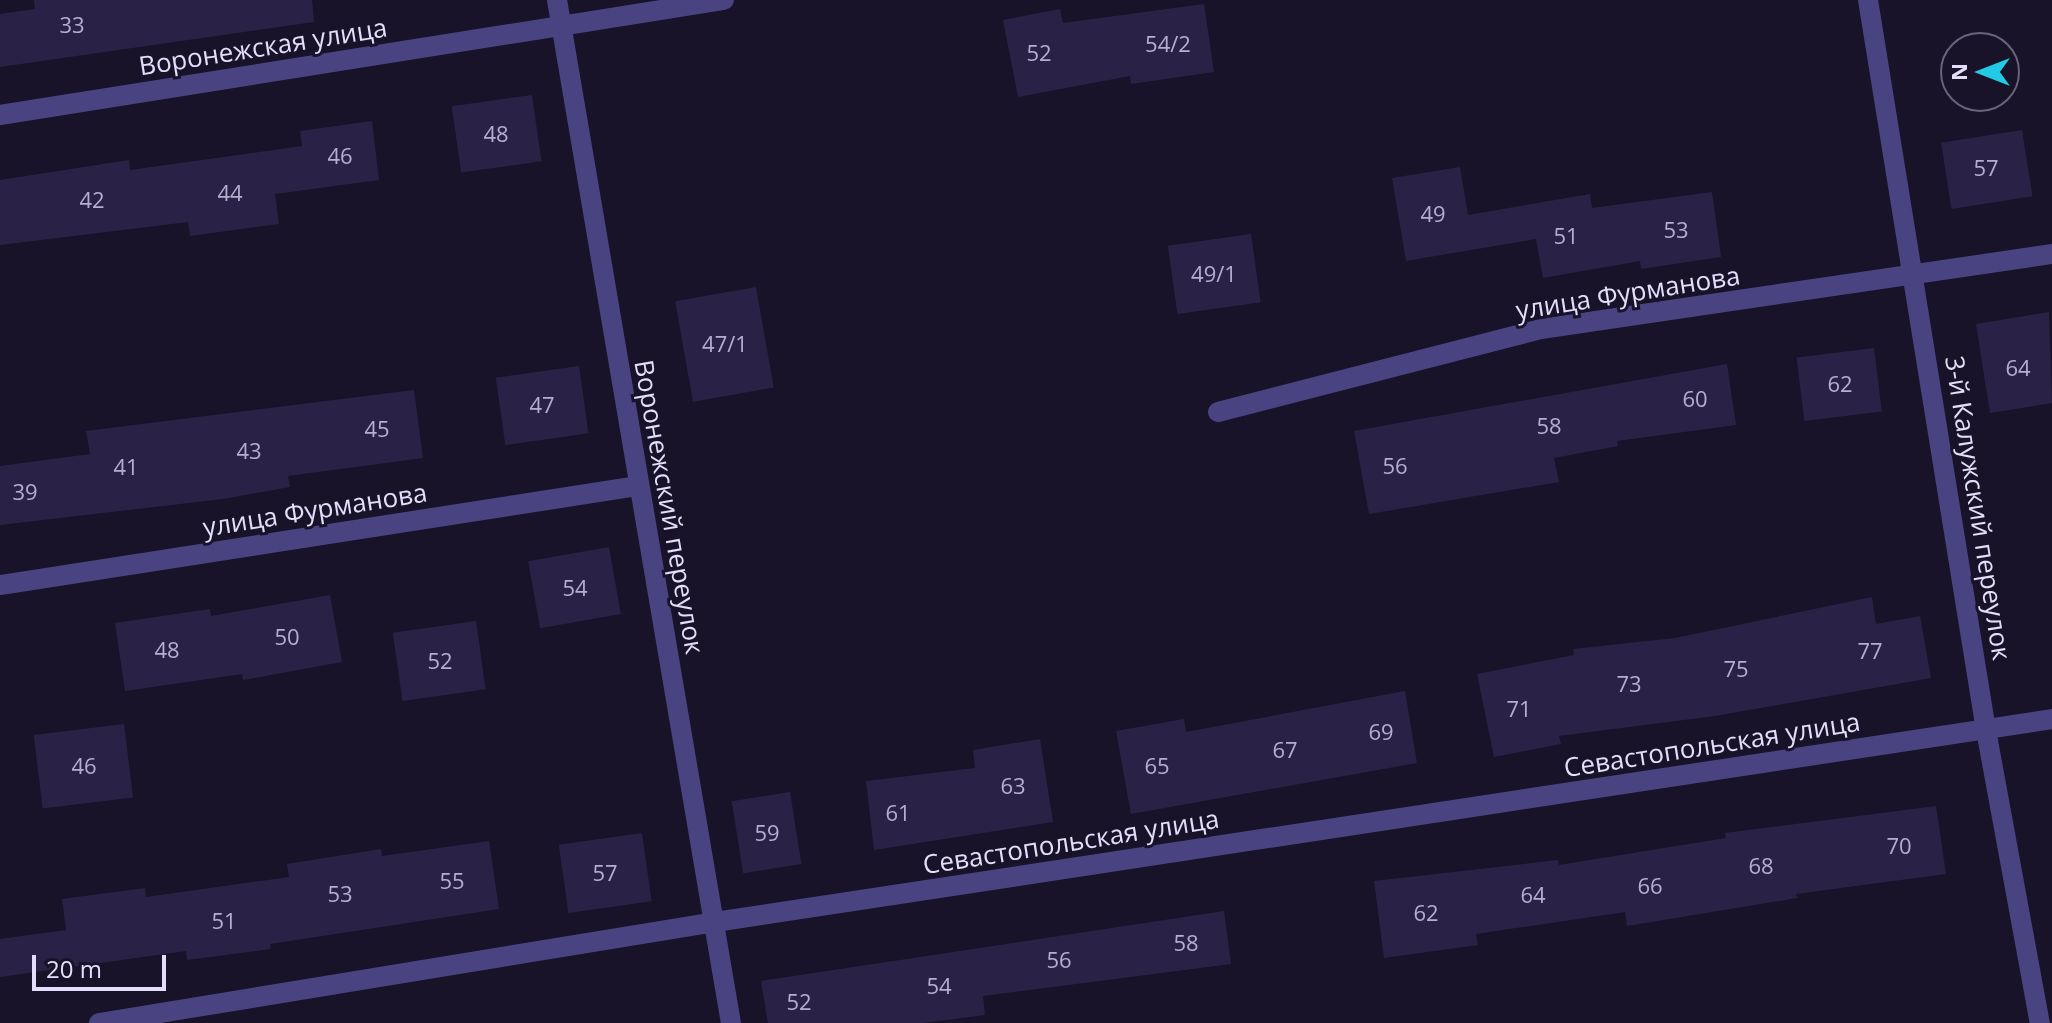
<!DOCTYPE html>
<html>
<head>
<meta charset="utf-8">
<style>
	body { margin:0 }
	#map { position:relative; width:2052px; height:1023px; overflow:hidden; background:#181328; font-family:"Open Sans",sans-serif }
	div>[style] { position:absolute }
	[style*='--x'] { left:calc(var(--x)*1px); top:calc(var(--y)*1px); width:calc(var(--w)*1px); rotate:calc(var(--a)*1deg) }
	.building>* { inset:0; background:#2a2246; transform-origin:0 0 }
	.street>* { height:20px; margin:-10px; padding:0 10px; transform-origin:10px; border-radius:10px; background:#494481 }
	span { translate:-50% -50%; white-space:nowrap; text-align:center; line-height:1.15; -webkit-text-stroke:6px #181328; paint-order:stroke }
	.number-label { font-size:22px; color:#b4afce }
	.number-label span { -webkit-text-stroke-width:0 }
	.street-label { font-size:26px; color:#e2defb }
	.north { position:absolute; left:1940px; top:32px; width:80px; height:80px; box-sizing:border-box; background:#181328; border:2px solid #69647c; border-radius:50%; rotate:270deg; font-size:22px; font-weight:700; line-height:32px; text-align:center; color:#e2defb }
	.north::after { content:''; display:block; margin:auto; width:28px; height:36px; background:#21cae5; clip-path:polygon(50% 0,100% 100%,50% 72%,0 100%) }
	.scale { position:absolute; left:32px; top:955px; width:134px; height:36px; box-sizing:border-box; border:4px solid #e2defb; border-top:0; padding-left:10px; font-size:24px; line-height:28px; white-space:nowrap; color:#e2defb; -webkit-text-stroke:6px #181328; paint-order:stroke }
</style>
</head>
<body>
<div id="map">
	<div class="building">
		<div style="clip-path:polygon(34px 0,312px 0,314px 22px,0 67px,0 14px,35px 9px)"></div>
		<div style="clip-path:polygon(1204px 4px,1214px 72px,1131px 84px,1130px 76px,1018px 97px,1003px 20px,1060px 9px,1063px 23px)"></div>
		<div style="left:532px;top:95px;width:67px;height:81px;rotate:82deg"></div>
		<div style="clip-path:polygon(372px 121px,379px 180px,275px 194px,279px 224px,190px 236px,188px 222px,0 245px,0 180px,129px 160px,130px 170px,302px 146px,300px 131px)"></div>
		<div style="left:2022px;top:130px;width:67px;height:82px;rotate:81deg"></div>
		<div style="clip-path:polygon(1460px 167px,1468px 215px,1590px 194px,1592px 208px,1712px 192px,1721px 257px,1641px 269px,1640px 261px,1543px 278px,1536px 239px,1406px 261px,1392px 178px)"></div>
		<div style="left:1251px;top:234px;width:69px;height:84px;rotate:82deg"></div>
		<div style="left:756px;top:287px;width:102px;height:82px;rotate:80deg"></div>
		<div style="clip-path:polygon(2049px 312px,2052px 403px,1990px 413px,1976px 324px)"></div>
		<div style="left:1874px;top:348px;width:64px;height:78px;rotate:83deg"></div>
		<div style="clip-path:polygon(1727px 364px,1736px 425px,1617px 441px,1618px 446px,1554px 458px,1559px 482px,1369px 514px,1354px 431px)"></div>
		<div style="left:579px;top:366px;width:68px;height:84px;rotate:82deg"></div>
		<div style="clip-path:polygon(414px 390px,423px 458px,288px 476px,290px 487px,223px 499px,0 525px,0 466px,90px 454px,86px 431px)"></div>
		<div style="left:609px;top:547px;width:68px;height:82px;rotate:80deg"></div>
		<div style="clip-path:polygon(330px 595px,342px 662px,243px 680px,242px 674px,125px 691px,115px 623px,210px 609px,211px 616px)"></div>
		<div style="clip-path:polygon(1872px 597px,1876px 624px,1920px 616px,1931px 678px,1715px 716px,1559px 736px,1561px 744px,1494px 757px,1477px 674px,1574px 655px,1573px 649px,1675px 638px)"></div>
		<div style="left:476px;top:621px;width:69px;height:84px;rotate:82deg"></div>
		<div style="clip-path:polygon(1405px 691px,1417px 763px,1131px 814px,1116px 731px,1184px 719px,1186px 732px)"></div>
		<div style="left:124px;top:724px;width:74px;height:91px;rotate:83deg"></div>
		<div style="clip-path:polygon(1040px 739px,1053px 822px,874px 850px,866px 781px,975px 768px,973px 750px)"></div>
		<div style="left:790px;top:792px;width:73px;height:59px;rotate:81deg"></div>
		<div style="clip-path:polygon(1936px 806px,1946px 874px,1796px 894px,1797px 898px,1627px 926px,1625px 912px,1476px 934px,1478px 945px,1384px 958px,1374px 881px,1558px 860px,1559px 865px,1726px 838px,1725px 833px)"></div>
		<div style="left:642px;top:833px;width:69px;height:84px;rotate:82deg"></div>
		<div style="clip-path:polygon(489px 841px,499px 909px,270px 944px,271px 949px,187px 960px,186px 951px,0 977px,0 939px,66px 930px,62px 899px,145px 888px,146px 897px,289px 877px,287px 864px,381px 849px,382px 856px)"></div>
		<div style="clip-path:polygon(1224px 911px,1231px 964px,983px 996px,985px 1015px,923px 1023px,768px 1023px,761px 981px)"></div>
	</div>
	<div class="street">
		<div style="--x:557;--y:0;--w:1038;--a:80.35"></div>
		<div style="--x:1868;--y:0;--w:739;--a:80.82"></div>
		<div style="--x:1986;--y:730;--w:298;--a:79.6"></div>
		<div style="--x:0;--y:115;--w:733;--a:-9.03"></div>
		<div style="--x:1218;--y:412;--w:333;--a:-14.4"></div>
		<div style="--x:1541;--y:329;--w:516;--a:-8.35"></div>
		<div style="--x:0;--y:585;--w:646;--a:-8.82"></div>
		<div style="--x:99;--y:1023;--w:624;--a:-9.31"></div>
		<div style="--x:715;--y:922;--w:1352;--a:-8.63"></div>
	</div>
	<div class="number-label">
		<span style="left:72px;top:25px">33</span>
		<span style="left:1168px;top:44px">54/2</span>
		<span style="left:1039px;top:53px">52</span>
		<span style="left:496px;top:134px">48</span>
		<span style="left:340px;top:156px">46</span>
		<span style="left:1986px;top:168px">57</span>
		<span style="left:230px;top:193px">44</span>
		<span style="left:92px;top:200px">42</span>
		<span style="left:1433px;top:214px">49</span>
		<span style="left:1676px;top:230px">53</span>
		<span style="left:1566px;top:236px">51</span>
		<span style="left:1214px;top:274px">49/1</span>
		<span style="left:725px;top:344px">47/1</span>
		<span style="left:2018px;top:368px">64</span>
		<span style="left:1840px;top:384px">62</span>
		<span style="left:1695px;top:399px">60</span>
		<span style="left:542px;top:405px">47</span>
		<span style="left:1549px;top:426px">58</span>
		<span style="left:377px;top:429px">45</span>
		<span style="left:249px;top:451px">43</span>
		<span style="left:1395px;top:466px">56</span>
		<span style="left:126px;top:467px">41</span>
		<span style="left:25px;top:492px">39</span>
		<span style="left:575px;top:588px">54</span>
		<span style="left:287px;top:637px">50</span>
		<span style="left:167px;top:650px">48</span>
		<span style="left:1870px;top:651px">77</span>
		<span style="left:440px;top:661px">52</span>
		<span style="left:1736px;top:669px">75</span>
		<span style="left:1629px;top:684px">73</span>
		<span style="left:1519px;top:709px">71</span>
		<span style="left:1381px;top:732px">69</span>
		<span style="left:1285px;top:750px">67</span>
		<span style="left:84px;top:766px">46</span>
		<span style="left:1157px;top:766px">65</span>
		<span style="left:1013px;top:786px">63</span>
		<span style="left:898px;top:813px">61</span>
		<span style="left:767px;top:833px">59</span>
		<span style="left:1899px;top:846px">70</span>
		<span style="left:1761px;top:866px">68</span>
		<span style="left:605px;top:873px">57</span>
		<span style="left:452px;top:881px">55</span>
		<span style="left:1650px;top:886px">66</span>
		<span style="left:340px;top:894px">53</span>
		<span style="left:1533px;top:895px">64</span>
		<span style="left:1426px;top:913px">62</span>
		<span style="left:224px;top:921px">51</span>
		<span style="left:1186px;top:943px">58</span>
		<span style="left:1059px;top:960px">56</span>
		<span style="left:939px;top:986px">54</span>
		<span style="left:799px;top:1002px">52</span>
	</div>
	<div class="street-label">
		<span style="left:263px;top:47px;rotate:-9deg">Воронежская улица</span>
		<span style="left:1628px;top:293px;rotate:-9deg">улица Фурманова</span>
		<span style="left:669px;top:507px;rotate:80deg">Воронежский переулок</span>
		<span style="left:1978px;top:508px;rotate:81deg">3-й Калужский переулок</span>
		<span style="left:315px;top:510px;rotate:-9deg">улица Фурманова</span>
		<span style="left:1712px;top:745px;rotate:-9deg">Севастопольская улица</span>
		<span style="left:1071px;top:842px;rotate:-9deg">Севастопольская улица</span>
	</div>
	<div class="north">N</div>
	<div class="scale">20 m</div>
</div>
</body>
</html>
